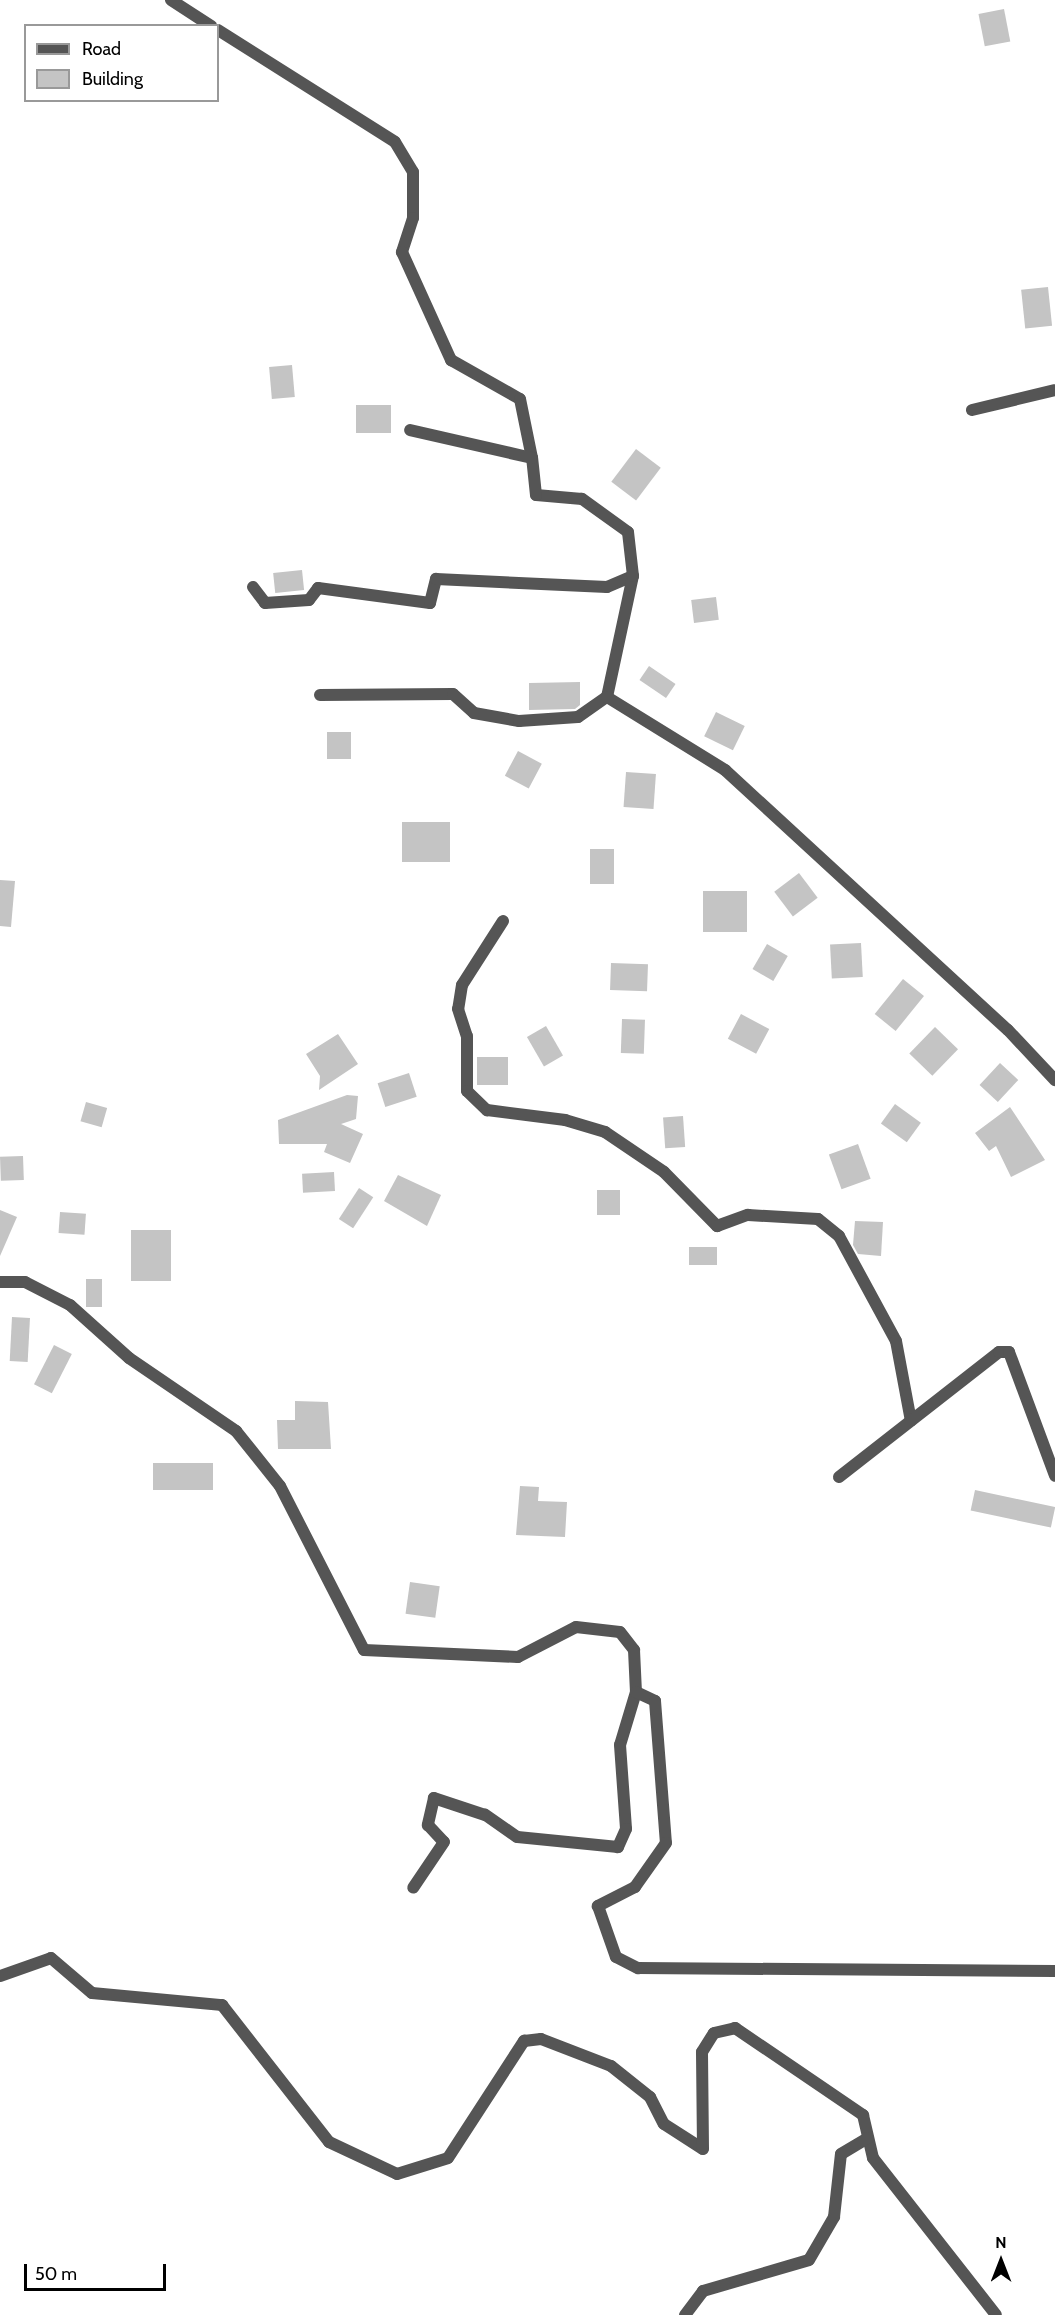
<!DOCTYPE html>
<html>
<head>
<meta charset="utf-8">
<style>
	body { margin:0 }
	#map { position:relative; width:1055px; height:2315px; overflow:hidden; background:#fff; font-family:Cabin,sans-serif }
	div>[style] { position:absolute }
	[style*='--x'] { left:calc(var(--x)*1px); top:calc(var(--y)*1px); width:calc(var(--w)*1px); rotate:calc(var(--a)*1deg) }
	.building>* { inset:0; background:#c4c4c4; transform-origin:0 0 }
	.street>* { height:12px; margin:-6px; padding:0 6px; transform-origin:6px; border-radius:6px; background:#555 }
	span { translate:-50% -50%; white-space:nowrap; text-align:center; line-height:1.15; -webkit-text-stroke:4.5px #fff; paint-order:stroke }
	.legend { position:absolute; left:24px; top:24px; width:195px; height:78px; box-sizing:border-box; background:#fff; border:2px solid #999; margin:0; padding:8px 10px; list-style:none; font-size:18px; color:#000 }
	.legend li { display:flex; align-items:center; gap:12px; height:30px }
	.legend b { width:30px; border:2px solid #999 }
	.north { position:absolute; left:971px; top:2231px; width:60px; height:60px; -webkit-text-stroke:4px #fff; paint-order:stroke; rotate:0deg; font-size:16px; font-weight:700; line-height:24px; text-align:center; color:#000 }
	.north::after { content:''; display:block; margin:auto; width:21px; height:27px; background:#000; clip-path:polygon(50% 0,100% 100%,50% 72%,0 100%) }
	.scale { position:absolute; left:24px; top:2264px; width:142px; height:27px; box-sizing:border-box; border:3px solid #000; border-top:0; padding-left:8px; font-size:18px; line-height:21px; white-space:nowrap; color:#000; -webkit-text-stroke:4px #fff; paint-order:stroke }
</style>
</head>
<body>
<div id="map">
	<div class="building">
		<div style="left:1004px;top:9px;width:33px;height:26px;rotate:79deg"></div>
		<div style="left:1048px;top:287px;width:39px;height:27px;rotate:84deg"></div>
		<div style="left:292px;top:365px;width:32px;height:23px;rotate:85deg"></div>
		<div style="left:356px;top:405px;width:35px;height:28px"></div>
		<div style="left:636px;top:449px;width:31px;height:41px;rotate:37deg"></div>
		<div style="left:302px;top:570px;width:20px;height:29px;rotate:84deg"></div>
		<div style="left:716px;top:597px;width:23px;height:25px;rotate:83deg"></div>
		<div style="left:649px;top:666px;width:32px;height:17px;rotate:34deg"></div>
		<div style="clip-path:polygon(580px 682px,580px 705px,575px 709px,529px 710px,529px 683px)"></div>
		<div style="left:716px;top:712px;width:32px;height:27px;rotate:26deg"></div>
		<div style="left:327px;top:732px;width:24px;height:27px"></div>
		<div style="left:518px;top:751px;width:27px;height:28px;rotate:28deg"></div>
		<div style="left:626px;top:772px;width:30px;height:35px;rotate:4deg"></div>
		<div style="left:402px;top:822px;width:48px;height:40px"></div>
		<div style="left:590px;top:849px;width:24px;height:35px"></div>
		<div style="left:799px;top:873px;width:31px;height:31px;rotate:53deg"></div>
		<div style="clip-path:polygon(0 880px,15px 881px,11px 927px,0 926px)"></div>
		<div style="left:747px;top:891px;width:41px;height:44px;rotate:90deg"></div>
		<div style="left:861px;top:943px;width:34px;height:31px;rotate:87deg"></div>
		<div style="left:767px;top:944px;width:24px;height:29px;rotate:30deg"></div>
		<div style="left:611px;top:963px;width:37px;height:27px;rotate:2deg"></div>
		<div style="left:903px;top:979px;width:27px;height:45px;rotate:39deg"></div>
		<div style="left:741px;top:1014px;width:32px;height:28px;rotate:28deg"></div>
		<div style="left:622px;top:1019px;width:23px;height:34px;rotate:2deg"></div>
		<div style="left:546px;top:1026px;width:34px;height:22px;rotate:60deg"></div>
		<div style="left:935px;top:1027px;width:32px;height:37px;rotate:44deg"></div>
		<div style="clip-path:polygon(338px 1034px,358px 1064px,319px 1090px,320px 1076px,306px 1054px)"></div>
		<div style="left:477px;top:1057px;width:31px;height:28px"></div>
		<div style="left:1000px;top:1063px;width:25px;height:30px;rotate:43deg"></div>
		<div style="left:409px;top:1073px;width:25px;height:33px;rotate:72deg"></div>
		<div style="clip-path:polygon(347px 1095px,358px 1096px,356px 1119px,341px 1124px,363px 1134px,350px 1163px,324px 1152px,327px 1144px,279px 1144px,278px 1120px)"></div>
		<div style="left:86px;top:1102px;width:22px;height:20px;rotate:16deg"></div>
		<div style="left:895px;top:1104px;width:32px;height:24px;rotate:36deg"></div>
		<div style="clip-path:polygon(1010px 1107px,1045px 1160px,1011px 1177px,996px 1146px,989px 1151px,975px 1133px)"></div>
		<div style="left:683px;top:1116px;width:31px;height:20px;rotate:86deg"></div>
		<div style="left:858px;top:1144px;width:37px;height:31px;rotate:70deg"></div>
		<div style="left:23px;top:1156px;width:24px;height:23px;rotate:88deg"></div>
		<div style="left:334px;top:1172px;width:19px;height:32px;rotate:87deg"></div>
		<div style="clip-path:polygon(398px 1175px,441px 1195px,427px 1226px,384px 1201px)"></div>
		<div style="left:359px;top:1188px;width:17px;height:37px;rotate:33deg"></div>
		<div style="left:620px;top:1190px;width:25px;height:23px;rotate:90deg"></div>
		<div style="clip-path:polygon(0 1210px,17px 1217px,0 1256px)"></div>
		<div style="left:60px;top:1212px;width:26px;height:21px;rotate:4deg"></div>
		<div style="clip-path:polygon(855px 1221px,883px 1222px,881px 1256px,858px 1254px,853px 1245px)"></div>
		<div style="left:131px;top:1230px;width:40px;height:51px"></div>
		<div style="left:689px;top:1247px;width:28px;height:18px"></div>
		<div style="left:86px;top:1279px;width:16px;height:28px"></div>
		<div style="left:12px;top:1317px;width:18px;height:44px;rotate:3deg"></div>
		<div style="left:54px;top:1345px;width:20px;height:44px;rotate:27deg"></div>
		<div style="clip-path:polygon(295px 1401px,328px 1402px,331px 1449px,278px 1449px,277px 1420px,295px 1420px)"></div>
		<div style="left:153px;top:1463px;width:60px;height:27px"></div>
		<div style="clip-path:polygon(520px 1486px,539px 1487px,538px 1501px,567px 1502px,565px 1537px,516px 1535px)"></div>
		<div style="left:975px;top:1490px;width:82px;height:21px;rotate:12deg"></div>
		<div style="left:410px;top:1582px;width:30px;height:32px;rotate:8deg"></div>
	</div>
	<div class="street">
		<div style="--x:171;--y:0;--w:48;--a:33"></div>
		<div style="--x:218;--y:30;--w:209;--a:32.3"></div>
		<div style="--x:395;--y:142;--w:35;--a:59"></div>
		<div style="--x:413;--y:172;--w:46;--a:90"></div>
		<div style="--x:413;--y:218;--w:36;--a:108"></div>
		<div style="--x:402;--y:252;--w:119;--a:65.6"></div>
		<div style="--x:451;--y:360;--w:79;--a:29.5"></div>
		<div style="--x:520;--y:399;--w:60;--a:78.5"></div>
		<div style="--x:972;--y:410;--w:85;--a:-13.5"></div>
		<div style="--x:253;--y:587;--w:20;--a:53"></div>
		<div style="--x:265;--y:603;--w:44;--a:-3.9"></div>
		<div style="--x:309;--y:600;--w:15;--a:-53"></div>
		<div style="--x:318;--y:588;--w:113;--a:7.6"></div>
		<div style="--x:430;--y:603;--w:25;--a:-76"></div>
		<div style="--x:436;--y:579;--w:171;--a:2.7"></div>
		<div style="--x:607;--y:587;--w:28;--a:-23"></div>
		<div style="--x:320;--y:695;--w:133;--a:-0.4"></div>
		<div style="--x:453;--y:694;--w:28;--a:42"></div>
		<div style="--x:474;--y:713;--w:46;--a:10.1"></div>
		<div style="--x:519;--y:721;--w:59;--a:-3.9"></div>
		<div style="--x:578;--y:717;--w:35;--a:-35"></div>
		<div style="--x:607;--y:697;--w:124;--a:-77.9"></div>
		<div style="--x:633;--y:576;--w:44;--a:-96.5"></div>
		<div style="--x:628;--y:532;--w:57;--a:-144.3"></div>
		<div style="--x:582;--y:499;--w:46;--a:-175"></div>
		<div style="--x:536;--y:495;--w:37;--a:-96"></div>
		<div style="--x:532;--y:458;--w:125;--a:-167.1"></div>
		<div style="--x:607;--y:697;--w:139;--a:31.7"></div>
		<div style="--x:725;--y:770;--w:384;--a:42.6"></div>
		<div style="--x:1008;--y:1030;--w:69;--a:46.8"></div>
		<div style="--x:503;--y:921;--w:76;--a:122.6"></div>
		<div style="--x:462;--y:985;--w:24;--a:99"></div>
		<div style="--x:458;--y:1009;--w:28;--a:72"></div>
		<div style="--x:467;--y:1036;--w:55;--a:90"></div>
		<div style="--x:467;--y:1091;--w:28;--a:44"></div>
		<div style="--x:487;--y:1110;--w:79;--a:7.3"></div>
		<div style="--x:565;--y:1120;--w:42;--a:16.7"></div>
		<div style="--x:605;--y:1132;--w:71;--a:34.1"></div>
		<div style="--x:664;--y:1172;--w:76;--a:45.5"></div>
		<div style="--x:717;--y:1226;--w:33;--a:-20"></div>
		<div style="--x:748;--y:1215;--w:70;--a:3.3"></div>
		<div style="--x:818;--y:1219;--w:27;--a:39"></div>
		<div style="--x:839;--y:1236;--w:119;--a:61.5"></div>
		<div style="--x:896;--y:1341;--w:81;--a:79.4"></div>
		<div style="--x:0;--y:1282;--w:25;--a:0"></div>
		<div style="--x:25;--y:1282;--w:51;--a:27.1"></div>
		<div style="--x:70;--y:1305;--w:79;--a:41.9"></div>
		<div style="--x:129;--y:1358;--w:130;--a:34.3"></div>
		<div style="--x:236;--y:1431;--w:70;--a:51.3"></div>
		<div style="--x:280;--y:1486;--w:184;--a:62.9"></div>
		<div style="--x:364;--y:1650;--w:154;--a:2.6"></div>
		<div style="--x:518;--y:1657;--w:65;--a:-27.3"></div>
		<div style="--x:576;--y:1627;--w:44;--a:6.5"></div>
		<div style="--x:620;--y:1632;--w:23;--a:52"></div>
		<div style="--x:634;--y:1650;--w:42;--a:87.3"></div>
		<div style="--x:636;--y:1692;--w:55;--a:106.8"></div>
		<div style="--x:620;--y:1745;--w:84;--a:85.9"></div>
		<div style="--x:626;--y:1829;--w:20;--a:114"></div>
		<div style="--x:618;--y:1847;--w:101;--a:-174.3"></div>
		<div style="--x:517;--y:1837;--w:39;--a:-145"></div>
		<div style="--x:485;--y:1815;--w:54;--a:-161.6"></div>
		<div style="--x:434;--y:1798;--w:28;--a:103"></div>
		<div style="--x:428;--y:1825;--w:23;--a:47"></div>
		<div style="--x:444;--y:1842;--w:55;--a:124"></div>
		<div style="--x:839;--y:1477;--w:203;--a:-38"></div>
		<div style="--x:999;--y:1352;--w:10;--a:0"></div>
		<div style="--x:1009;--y:1352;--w:132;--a:69.6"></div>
		<div style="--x:636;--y:1692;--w:21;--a:25"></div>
		<div style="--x:655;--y:1701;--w:142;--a:85.6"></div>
		<div style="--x:666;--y:1843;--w:54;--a:125.2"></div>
		<div style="--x:635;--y:1887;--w:42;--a:152.8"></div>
		<div style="--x:598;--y:1906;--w:54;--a:70.6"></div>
		<div style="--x:616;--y:1957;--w:25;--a:27"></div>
		<div style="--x:638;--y:1968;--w:417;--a:0.4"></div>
		<div style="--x:0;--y:1976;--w:54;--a:-19.4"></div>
		<div style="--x:51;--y:1958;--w:54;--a:40.5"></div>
		<div style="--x:92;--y:1993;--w:131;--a:5.3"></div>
		<div style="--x:222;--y:2005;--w:174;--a:52"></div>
		<div style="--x:329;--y:2142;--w:75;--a:25.2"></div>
		<div style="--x:397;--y:2174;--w:53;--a:-17.4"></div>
		<div style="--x:448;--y:2158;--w:140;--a:-57"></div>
		<div style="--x:524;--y:2041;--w:17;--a:-7"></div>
		<div style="--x:541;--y:2039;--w:75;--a:21.1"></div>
		<div style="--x:611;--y:2066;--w:50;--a:38.5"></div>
		<div style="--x:650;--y:2097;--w:30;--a:63"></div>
		<div style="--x:664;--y:2124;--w:46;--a:32.7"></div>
		<div style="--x:703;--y:2149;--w:97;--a:-90.6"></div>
		<div style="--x:702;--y:2052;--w:22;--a:-58"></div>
		<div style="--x:714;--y:2033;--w:22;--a:-13"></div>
		<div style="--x:735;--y:2028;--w:155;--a:34.2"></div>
		<div style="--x:863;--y:2115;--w:44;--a:76.9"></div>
		<div style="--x:873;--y:2158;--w:199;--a:51.9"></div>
		<div style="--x:685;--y:2315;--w:30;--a:-53"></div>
		<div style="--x:703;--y:2291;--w:110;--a:-16.3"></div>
		<div style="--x:809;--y:2260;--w:50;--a:-59.8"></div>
		<div style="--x:834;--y:2217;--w:63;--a:-83.7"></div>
		<div style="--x:841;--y:2154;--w:31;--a:-31"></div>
	</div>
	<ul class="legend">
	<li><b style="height:8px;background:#555"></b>Road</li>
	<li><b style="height:16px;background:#c4c4c4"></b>Building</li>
	</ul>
	<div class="north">N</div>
	<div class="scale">50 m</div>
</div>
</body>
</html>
